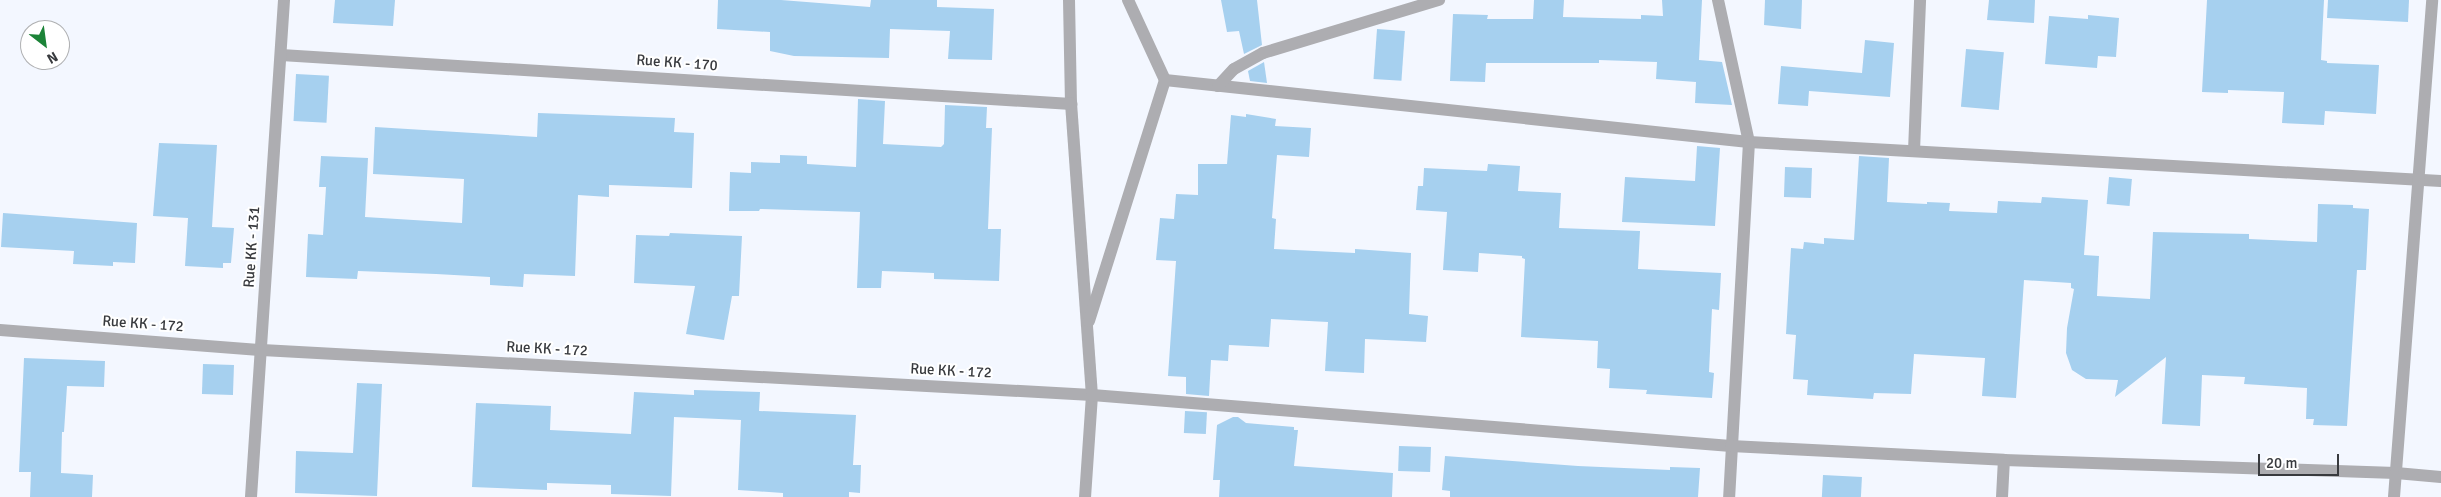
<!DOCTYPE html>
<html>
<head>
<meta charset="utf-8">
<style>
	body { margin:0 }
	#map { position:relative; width:2441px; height:497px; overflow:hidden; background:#f3f7ff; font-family:Signika,sans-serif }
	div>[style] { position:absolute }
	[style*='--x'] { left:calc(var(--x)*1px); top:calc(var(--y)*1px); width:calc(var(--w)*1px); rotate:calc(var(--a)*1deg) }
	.building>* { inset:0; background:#a6d0ef; transform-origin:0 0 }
	.minor>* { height:12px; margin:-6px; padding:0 6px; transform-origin:6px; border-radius:6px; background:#adadb1 }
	span { translate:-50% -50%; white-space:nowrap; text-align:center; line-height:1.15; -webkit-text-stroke:4px #fff; paint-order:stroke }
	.street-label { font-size:15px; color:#383a3e }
	.north { position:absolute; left:20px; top:20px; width:50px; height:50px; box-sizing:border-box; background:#fff; border:1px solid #afb0b2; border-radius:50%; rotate:150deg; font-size:14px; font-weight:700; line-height:20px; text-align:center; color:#383a3e }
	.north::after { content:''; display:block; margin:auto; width:18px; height:22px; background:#1c8338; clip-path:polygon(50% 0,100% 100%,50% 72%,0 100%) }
	.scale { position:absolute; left:2258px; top:454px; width:81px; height:22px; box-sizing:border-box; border:2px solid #383a3e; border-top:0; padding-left:6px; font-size:15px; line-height:18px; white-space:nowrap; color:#383a3e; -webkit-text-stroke:4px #fff; paint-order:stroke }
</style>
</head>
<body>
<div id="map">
	<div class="building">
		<div style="clip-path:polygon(335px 0,395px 0,393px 26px,333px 23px)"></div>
		<div style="clip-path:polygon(718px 0,781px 0,870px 7px,871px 0,937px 0,937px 7px,994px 9px,992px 60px,948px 59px,950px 31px,890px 29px,889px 58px,794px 56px,770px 51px,770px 32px,717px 29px)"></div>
		<div style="clip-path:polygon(1221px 0,1257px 0,1262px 45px,1244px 54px,1239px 31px,1227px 32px)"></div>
		<div style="clip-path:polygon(1534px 0,1564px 0,1563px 17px,1641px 19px,1641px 15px,1663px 16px,1662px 0,1702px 0,1699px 60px,1722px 62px,1732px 105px,1695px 103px,1696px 82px,1656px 79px,1657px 62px,1599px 60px,1599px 63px,1486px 63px,1485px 82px,1450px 81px,1453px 14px,1488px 15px,1487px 19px,1533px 19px)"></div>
		<div style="clip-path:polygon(1765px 0,1802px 0,1801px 29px,1764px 25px)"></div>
		<div style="clip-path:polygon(1989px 0,2035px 0,2034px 23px,1987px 20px)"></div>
		<div style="clip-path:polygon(2207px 0,2324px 0,2321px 60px,2327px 61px,2327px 63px,2379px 65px,2376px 114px,2325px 111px,2324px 125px,2282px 123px,2284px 92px,2228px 90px,2228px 93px,2202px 92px)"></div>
		<div style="clip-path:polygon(2328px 0,2409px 0,2408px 22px,2327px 18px)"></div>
		<div style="clip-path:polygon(2088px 15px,2119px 18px,2116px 57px,2098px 56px,2097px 68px,2045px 64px,2049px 16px,2088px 19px)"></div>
		<div style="left:1377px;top:29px;width:28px;height:50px;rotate:4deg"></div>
		<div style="clip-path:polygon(1865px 40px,1894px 43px,1890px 97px,1809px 91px,1808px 106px,1778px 104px,1781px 66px,1862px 73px)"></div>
		<div style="left:1966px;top:49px;width:38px;height:58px;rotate:5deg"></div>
		<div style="clip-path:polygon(1264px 62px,1267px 83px,1250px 81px,1248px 71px)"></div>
		<div style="left:296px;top:74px;width:33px;height:47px;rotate:3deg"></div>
		<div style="clip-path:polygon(858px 99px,885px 101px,883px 144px,941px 147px,944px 144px,945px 105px,987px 107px,986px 128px,992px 128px,988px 229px,1001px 229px,999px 281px,934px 279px,934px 273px,882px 271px,881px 288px,857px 288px,860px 212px,760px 209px,759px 211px,729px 211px,730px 172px,751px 173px,751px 162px,780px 163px,780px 155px,807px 156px,807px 164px,856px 167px)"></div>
		<div style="clip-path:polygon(538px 113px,675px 118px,674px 132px,694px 133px,692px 188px,609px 185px,609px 197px,578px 195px,575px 276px,524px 274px,523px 287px,490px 285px,490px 277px,436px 274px,358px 271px,357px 279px,306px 277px,308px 234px,323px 235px,326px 187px,319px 187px,321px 156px,368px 158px,365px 217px,462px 223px,464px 179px,373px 174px,375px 127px,537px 137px)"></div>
		<div style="clip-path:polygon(1246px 114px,1276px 119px,1275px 126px,1311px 128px,1309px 157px,1277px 155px,1272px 218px,1276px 219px,1274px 249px,1355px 253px,1355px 249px,1411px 253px,1409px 314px,1428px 316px,1426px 342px,1365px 339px,1364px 373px,1325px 371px,1328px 322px,1271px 319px,1269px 347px,1229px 345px,1228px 361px,1211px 360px,1209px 396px,1186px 394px,1186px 377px,1168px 376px,1176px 261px,1156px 260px,1160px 218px,1174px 219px,1176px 194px,1198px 195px,1198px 164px,1227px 164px,1231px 115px,1246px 117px)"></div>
		<div style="clip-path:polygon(159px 143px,217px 145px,212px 227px,234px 228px,231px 263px,223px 263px,223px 268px,185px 266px,188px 218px,153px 216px)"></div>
		<div style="clip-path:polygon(1697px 146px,1720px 148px,1715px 226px,1622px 222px,1625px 177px,1695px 181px)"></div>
		<div style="clip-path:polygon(1859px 156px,1889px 158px,1887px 202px,1927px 204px,1927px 202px,1950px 203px,1949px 211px,1997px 213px,1998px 201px,2041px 203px,2042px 197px,2088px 200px,2084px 255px,2099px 256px,2097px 296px,2150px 299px,2153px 232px,2249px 234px,2249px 239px,2317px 242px,2318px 204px,2353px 205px,2353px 208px,2369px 209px,2366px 270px,2357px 270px,2347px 426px,2313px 425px,2314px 419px,2306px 419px,2307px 388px,2244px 384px,2245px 377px,2202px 375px,2200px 426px,2162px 424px,2166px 357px,2115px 397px,2118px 380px,2086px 379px,2072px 370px,2066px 353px,2067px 328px,2074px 289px,2071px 288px,2071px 283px,2024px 280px,2016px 398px,1982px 396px,1985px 358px,1914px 354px,1911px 394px,1874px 393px,1873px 399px,1807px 395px,1808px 380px,1793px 379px,1796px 335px,1786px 334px,1791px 248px,1803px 249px,1804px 242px,1824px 244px,1824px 238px,1854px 240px)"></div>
		<div style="clip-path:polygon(1488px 164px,1520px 166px,1518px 191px,1561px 193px,1559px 228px,1640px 231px,1638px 269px,1721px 273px,1719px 310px,1712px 309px,1709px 372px,1714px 373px,1712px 398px,1646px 394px,1647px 390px,1609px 388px,1610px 369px,1597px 368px,1598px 341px,1521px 337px,1525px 259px,1522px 258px,1522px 256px,1479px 253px,1478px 272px,1443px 270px,1447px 212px,1416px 210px,1418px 186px,1423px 186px,1424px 168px,1487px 171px)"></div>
		<div style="left:1785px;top:167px;width:27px;height:30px;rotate:2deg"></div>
		<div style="left:2109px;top:177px;width:23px;height:27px;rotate:5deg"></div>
		<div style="clip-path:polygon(3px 213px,137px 223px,135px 263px,113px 262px,113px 266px,73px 264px,74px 251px,1px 247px)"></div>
		<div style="clip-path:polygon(670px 233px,742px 236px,739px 296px,732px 296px,724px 340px,686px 334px,695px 286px,634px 283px,636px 235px,669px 236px)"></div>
		<div style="clip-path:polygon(24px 358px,105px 361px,104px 387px,67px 386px,64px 432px,62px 432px,61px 473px,93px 475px,92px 497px,30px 497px,31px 472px,19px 472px)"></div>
		<div style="left:203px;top:364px;width:31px;height:30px;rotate:2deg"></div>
		<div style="clip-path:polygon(357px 383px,382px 384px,377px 496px,295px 493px,296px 451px,353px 453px)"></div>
		<div style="clip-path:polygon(694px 390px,760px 392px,759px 411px,856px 415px,853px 465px,861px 465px,860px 493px,849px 492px,849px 497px,783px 497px,783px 493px,738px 490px,741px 420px,674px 417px,671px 496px,611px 494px,611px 485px,547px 483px,547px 490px,472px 487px,476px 403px,551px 406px,550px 430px,631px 434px,634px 392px,694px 395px)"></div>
		<div style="left:1185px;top:411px;width:22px;height:22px;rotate:3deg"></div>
		<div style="clip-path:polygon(1233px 417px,1238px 417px,1246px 423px,1294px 427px,1294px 430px,1298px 430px,1294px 466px,1393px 473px,1392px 497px,1219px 497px,1220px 480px,1213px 480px,1217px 425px)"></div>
		<div style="left:1399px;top:446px;width:32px;height:25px;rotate:2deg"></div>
		<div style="clip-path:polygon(1445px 456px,1578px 466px,1670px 470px,1670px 467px,1700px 468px,1698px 497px,1450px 497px,1450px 491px,1442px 490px)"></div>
		<div style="left:1823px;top:475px;width:39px;height:22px;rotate:3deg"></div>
	</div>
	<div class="minor">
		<div style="--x:1069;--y:0;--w:103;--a:88.9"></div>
		<div style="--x:1071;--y:103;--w:293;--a:85.9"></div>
		<div style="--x:1092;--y:395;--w:102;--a:93.9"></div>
		<div style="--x:1128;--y:0;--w:88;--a:65.2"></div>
		<div style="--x:1165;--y:80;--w:587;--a:6.06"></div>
		<div style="--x:1749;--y:142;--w:693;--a:3.23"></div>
		<div style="--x:1718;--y:0;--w:145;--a:77.7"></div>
		<div style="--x:1749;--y:142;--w:356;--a:93.2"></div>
		<div style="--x:281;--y:55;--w:792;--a:3.55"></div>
		<div style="--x:1218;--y:86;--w:23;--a:-47"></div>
		<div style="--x:1234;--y:69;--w:33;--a:-29"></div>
		<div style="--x:1263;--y:53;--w:184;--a:-16.8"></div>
		<div style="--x:1914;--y:151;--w:151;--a:-87.7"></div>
		<div style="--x:1089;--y:321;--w:253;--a:-72.5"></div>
		<div style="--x:0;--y:330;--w:263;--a:4.4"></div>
		<div style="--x:262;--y:350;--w:831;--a:3.1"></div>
		<div style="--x:1092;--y:395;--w:641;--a:4.56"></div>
		<div style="--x:1731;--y:446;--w:273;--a:2.9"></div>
		<div style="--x:2004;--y:460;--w:392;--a:1.9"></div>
		<div style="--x:2396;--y:473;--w:45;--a:5.1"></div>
		<div style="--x:251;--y:497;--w:498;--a:-86.2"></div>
		<div style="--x:2002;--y:497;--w:37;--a:-87"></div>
		<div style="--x:2394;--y:497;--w:498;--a:-85.6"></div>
	</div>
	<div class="street-label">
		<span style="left:677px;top:63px;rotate:4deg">Rue KK - 170</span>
		<span style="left:252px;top:247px;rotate:-86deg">Rue KK - 131</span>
		<span style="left:143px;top:324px;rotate:4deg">Rue KK - 172</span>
		<span style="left:547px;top:349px;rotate:3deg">Rue KK - 172</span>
		<span style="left:951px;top:371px;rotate:3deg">Rue KK - 172</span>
	</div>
	<div class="north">N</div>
	<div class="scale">20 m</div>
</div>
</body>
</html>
